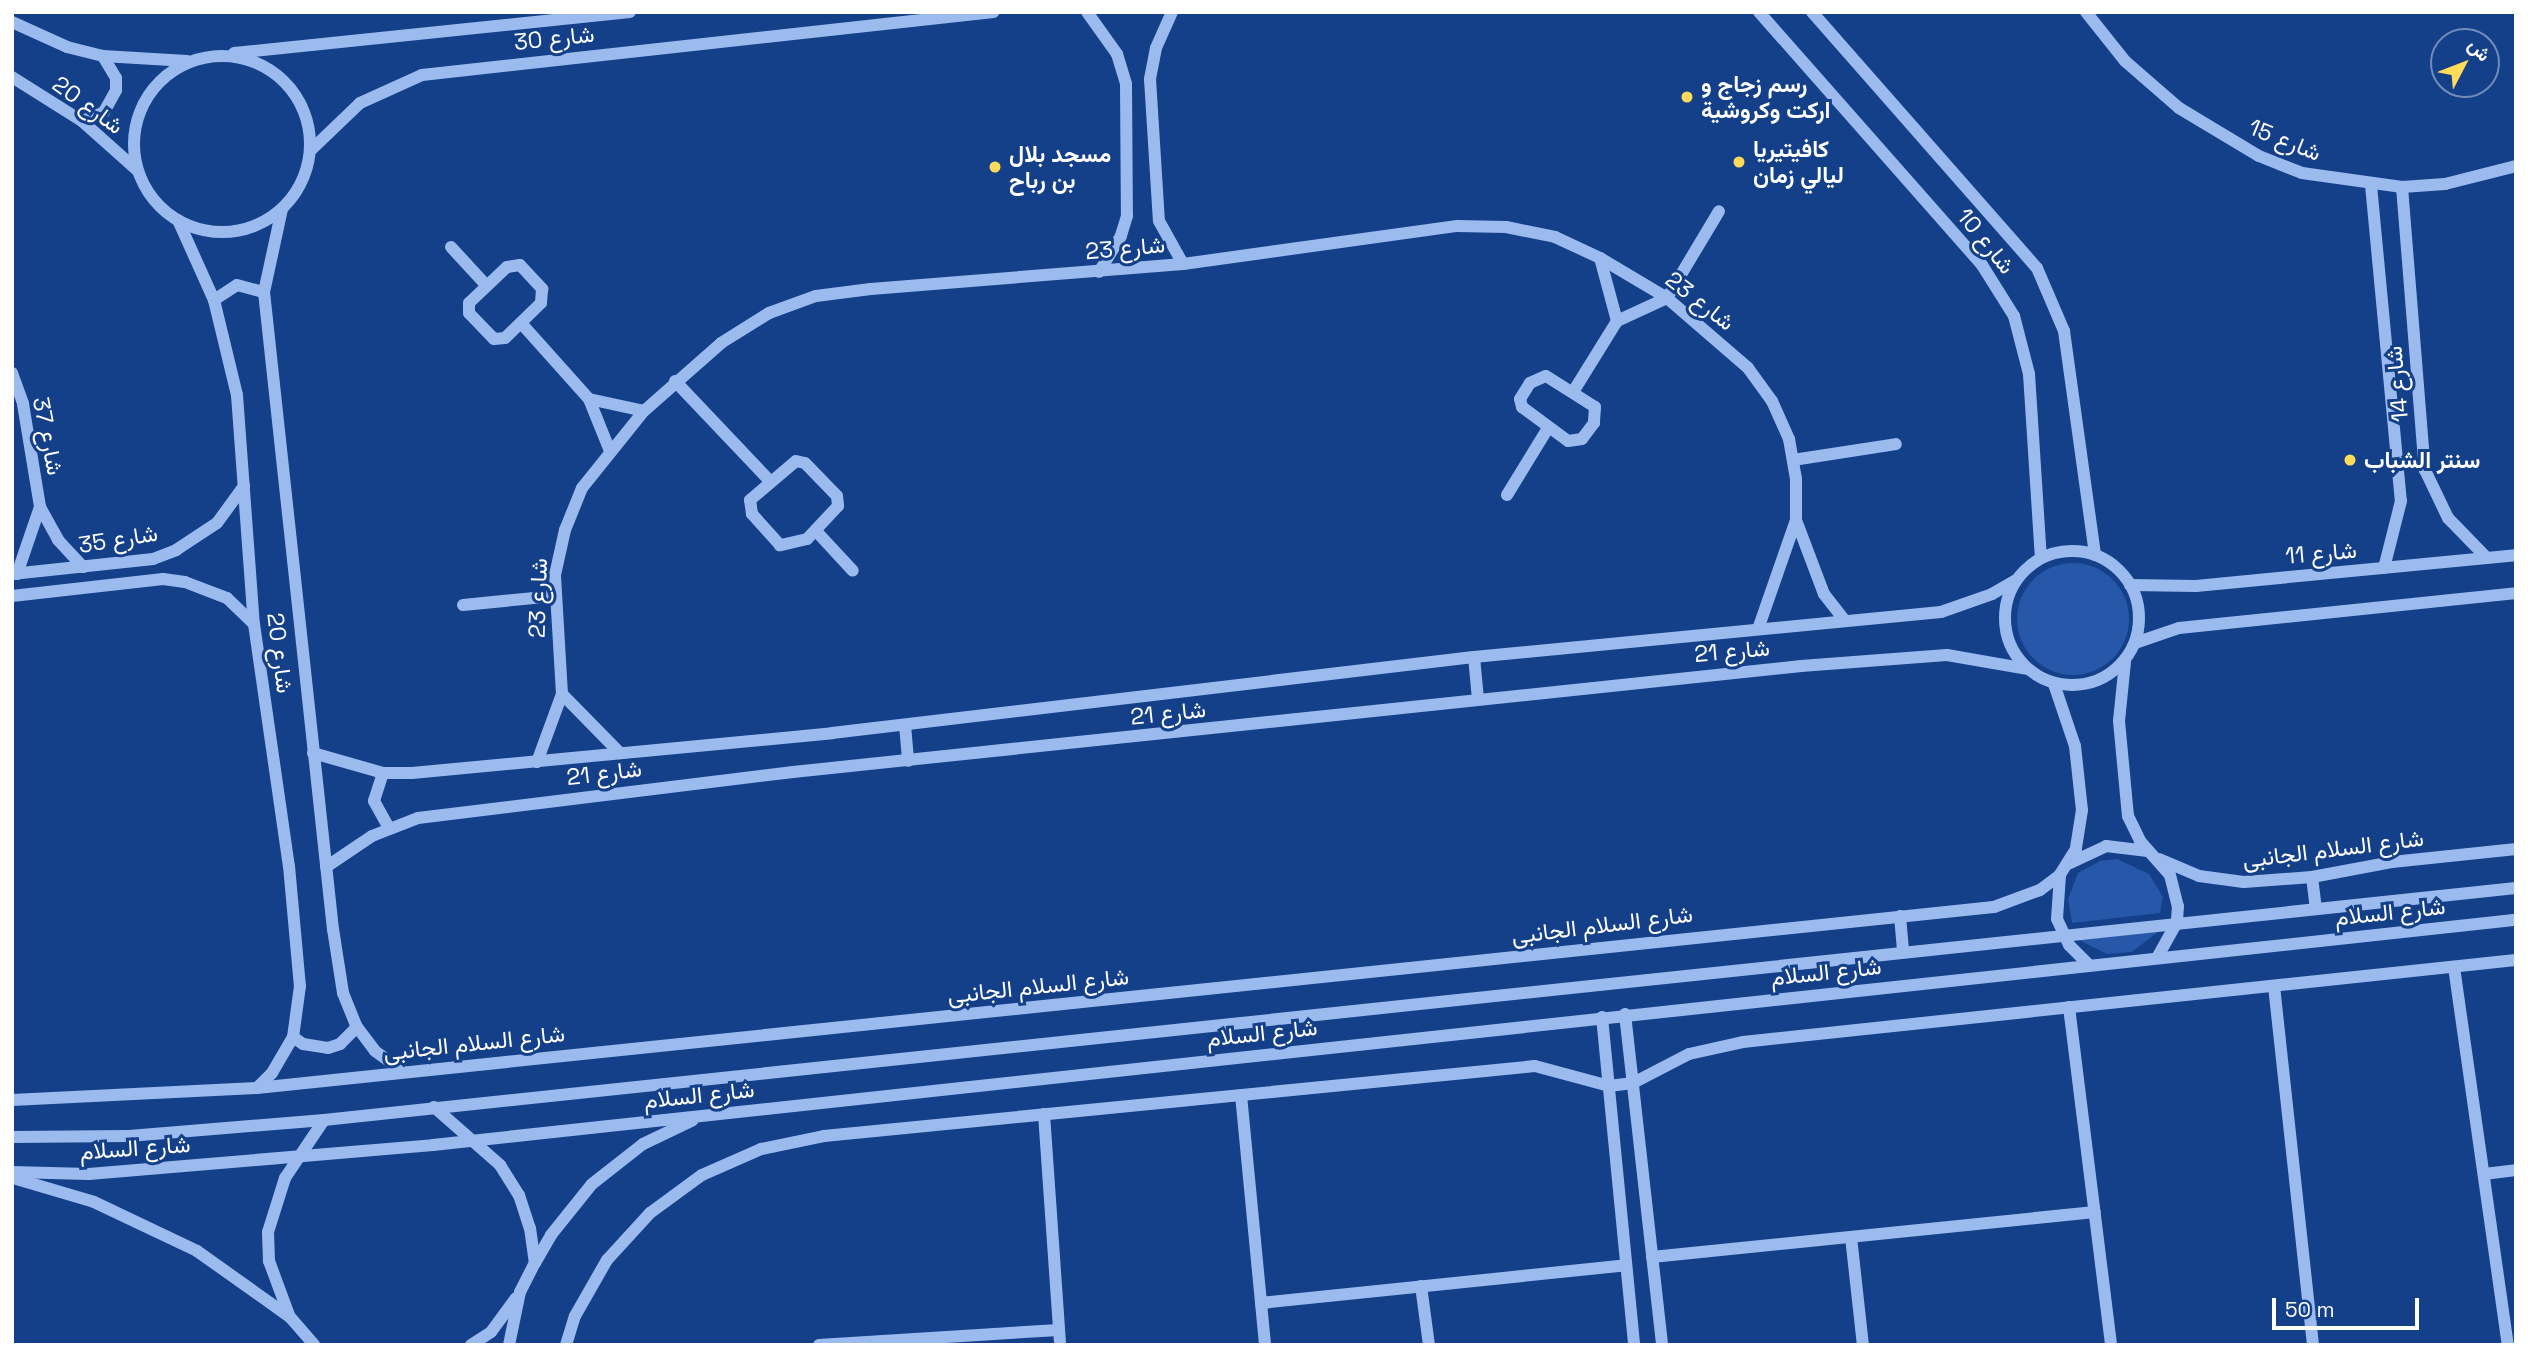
<!DOCTYPE html>
<html>
<head>
<meta charset="utf-8">
<style>
	body { margin:0 }
	#map { position:relative; width:2528px; height:1357px; overflow:hidden; background:#143f89; font-family:"Space Grotesk",Vazirmatn,sans-serif }
	div>[style] { position:absolute }
	[style*='--x'] { left:calc(var(--x)*1px); top:calc(var(--y)*1px); width:calc(var(--w)*1px); rotate:calc(var(--a)*1deg) }
	.green>* { inset:0; background:#2657a8 }
	.round { border-radius:50% }
	.minor>* { height:12px; margin:-6px; padding:0 6px; transform-origin:6px; border-radius:6px; background:#9bbbef }
	.minor>.ring { margin:-6px; padding:0; box-sizing:content-box; background:none; border:12px solid #9bbbef; border-radius:50% }
	.dots>* { width:19px; height:19px; translate:-50% -50%; box-sizing:border-box; border:4px solid #143f89; border-radius:50% }
	span { translate:-50% -50%; white-space:nowrap; text-align:center; line-height:1.15; -webkit-text-stroke:6px #143f89; paint-order:stroke }
	.street-label { font-size:23px; color:#fff }
	.poi-label { font-size:23px; color:#fff; font-weight:700 }
	.left { translate:0 -50%; text-align:left }
	.frame { position:absolute; inset:0; border:14px solid #fff; pointer-events:none }
	.north { position:absolute; left:2430px; top:28px; width:70px; height:70px; box-sizing:border-box; background:#143f89; border:2px solid #728cb8; border-radius:50%; rotate:48deg; font-size:19px; font-weight:700; line-height:28px; text-align:center; color:#fff }
	.north::after { content:''; display:block; margin:auto; width:24px; height:32px; background:#ffdb59; clip-path:polygon(50% 0,100% 100%,50% 72%,0 100%) }
	.scale { position:absolute; left:2272px; top:1298px; width:147px; height:32px; box-sizing:border-box; border:4px solid #fff; border-top:0; padding-left:9px; font-size:21px; line-height:24px; white-space:nowrap; color:#fff; -webkit-text-stroke:5px #143f89; paint-order:stroke }
</style>
</head>
<body>
<div id="map">
	<div class="green">
		<div class="round" style="left:2017px;top:563px;width:112px;height:112px"></div>
		<div style="clip-path:polygon(2117px 859px,2149px 874px,2163px 897px,2160px 913px,2072px 923px,2068px 899px,2078px 873px,2100px 861px)"></div>
		<div style="clip-path:polygon(2159px 931px,2132px 952px,2107px 954px,2079px 940px)"></div>
	</div>
	<div class="minor">
		<div style="--x:1087;--y:12;--w:52;--a:54.5"></div>
		<div style="--x:1117;--y:54;--w:31;--a:73"></div>
		<div style="--x:1126;--y:84;--w:132;--a:89.6"></div>
		<div style="--x:1127;--y:216;--w:21;--a:107"></div>
		<div style="--x:1121;--y:236;--w:42;--a:121.4"></div>
		<div style="--x:1172;--y:12;--w:39;--a:114"></div>
		<div style="--x:1156;--y:48;--w:32;--a:101"></div>
		<div style="--x:1150;--y:79;--w:142;--a:86.4"></div>
		<div style="--x:1159;--y:221;--w:49;--a:60.8"></div>
		<div style="--x:1759;--y:12;--w:337;--a:48.6"></div>
		<div style="--x:1982;--y:265;--w:60;--a:57.9"></div>
		<div style="--x:2014;--y:316;--w:60;--a:75.5"></div>
		<div style="--x:2029;--y:374;--w:184;--a:86.3"></div>
		<div style="--x:1812;--y:12;--w:341;--a:48.7"></div>
		<div style="--x:2037;--y:268;--w:69;--a:66.8"></div>
		<div style="--x:2064;--y:331;--w:226;--a:82.1"></div>
		<div style="--x:2086;--y:12;--w:63;--a:51.5"></div>
		<div style="--x:2125;--y:61;--w:72;--a:41"></div>
		<div style="--x:2179;--y:108;--w:93;--a:31"></div>
		<div style="--x:2259;--y:156;--w:46;--a:21.6"></div>
		<div style="--x:2302;--y:173;--w:101;--a:8"></div>
		<div style="--x:2402;--y:187;--w:43;--a:-4"></div>
		<div style="--x:2445;--y:184;--w:73;--a:-14.2"></div>
		<div style="--x:12;--y:22;--w:60;--a:24.4"></div>
		<div style="--x:67;--y:47;--w:37;--a:14"></div>
		<div style="--x:103;--y:56;--w:84;--a:3.4"></div>
		<div style="--x:234;--y:53;--w:398;--a:-5.9"></div>
		<div class="ring" style="left:134px;top:56px;width:164px;height:164px"></div>
		<div style="--x:12;--y:77;--w:83;--a:32.2"></div>
		<div style="--x:82;--y:121;--w:74;--a:41.7"></div>
		<div style="--x:82;--y:121;--w:24;--a:-22"></div>
		<div style="--x:104;--y:112;--w:25;--a:-61"></div>
		<div style="--x:116;--y:90;--w:12;--a:-90"></div>
		<div style="--x:116;--y:78;--w:26;--a:-121"></div>
		<div style="--x:310;--y:151;--w:69;--a:-43.8"></div>
		<div style="--x:360;--y:103;--w:68;--a:-24.3"></div>
		<div style="--x:422;--y:75;--w:575;--a:-6.29"></div>
		<div style="--x:2371;--y:185;--w:317;--a:84.6"></div>
		<div style="--x:2401;--y:501;--w:69;--a:104.2"></div>
		<div style="--x:2402;--y:187;--w:284;--a:85.4"></div>
		<div style="--x:2425;--y:470;--w:53;--a:64.4"></div>
		<div style="--x:2448;--y:518;--w:56;--a:45.7"></div>
		<div style="--x:282;--y:209;--w:85;--a:102.2"></div>
		<div style="--x:264;--y:292;--w:641;--a:83.82"></div>
		<div style="--x:333;--y:929;--w:65;--a:81.1"></div>
		<div style="--x:343;--y:993;--w:37;--a:68"></div>
		<div style="--x:357;--y:1027;--w:30;--a:53"></div>
		<div style="--x:375;--y:1051;--w:34;--a:36"></div>
		<div style="--x:178;--y:220;--w:88;--a:65.8"></div>
		<div style="--x:214;--y:300;--w:98;--a:76.4"></div>
		<div style="--x:237;--y:395;--w:230;--a:85.8"></div>
		<div style="--x:254;--y:624;--w:245;--a:81.8"></div>
		<div style="--x:289;--y:866;--w:121;--a:84.8"></div>
		<div style="--x:300;--y:986;--w:51;--a:97.8"></div>
		<div style="--x:293;--y:1037;--w:42;--a:120.3"></div>
		<div style="--x:272;--y:1073;--w:21;--a:135"></div>
		<div style="--x:451;--y:247;--w:52;--a:47.4"></div>
		<div style="--x:1600;--y:258;--w:65;--a:74.9"></div>
		<div style="--x:520;--y:265;--w:33;--a:47"></div>
		<div style="--x:542;--y:289;--w:14;--a:94"></div>
		<div style="--x:541;--y:303;--w:50;--a:135.8"></div>
		<div style="--x:505;--y:338;--w:11;--a:175"></div>
		<div style="--x:494;--y:339;--w:36;--a:-134"></div>
		<div style="--x:469;--y:313;--w:10;--a:-90"></div>
		<div style="--x:469;--y:303;--w:52;--a:-43.5"></div>
		<div style="--x:507;--y:267;--w:13;--a:-9"></div>
		<div style="--x:214;--y:300;--w:27;--a:-33"></div>
		<div style="--x:237;--y:285;--w:28;--a:15"></div>
		<div style="--x:521;--y:323;--w:102;--a:48.2"></div>
		<div style="--x:589;--y:399;--w:56;--a:68"></div>
		<div style="--x:12;--y:373;--w:33;--a:70"></div>
		<div style="--x:23;--y:404;--w:104;--a:80.6"></div>
		<div style="--x:40;--y:507;--w:38;--a:61"></div>
		<div style="--x:58;--y:540;--w:37;--a:47"></div>
		<div style="--x:1546;--y:376;--w:58;--a:32.3"></div>
		<div style="--x:1595;--y:407;--w:16;--a:94"></div>
		<div style="--x:1594;--y:423;--w:20;--a:127"></div>
		<div style="--x:1582;--y:439;--w:14;--a:172"></div>
		<div style="--x:1568;--y:441;--w:57;--a:-143.5"></div>
		<div style="--x:1522;--y:407;--w:8;--a:-104"></div>
		<div style="--x:1520;--y:399;--w:19;--a:-58"></div>
		<div style="--x:1530;--y:383;--w:17;--a:-24"></div>
		<div style="--x:675;--y:381;--w:137;--a:46.5"></div>
		<div style="--x:1573;--y:392;--w:84;--a:-58.2"></div>
		<div style="--x:1617;--y:321;--w:55;--a:-24.7"></div>
		<div style="--x:1667;--y:298;--w:101;--a:-59.1"></div>
		<div style="--x:589;--y:399;--w:56;--a:12.3"></div>
		<div style="--x:1793;--y:460;--w:104;--a:-8.8"></div>
		<div style="--x:796;--y:461;--w:9;--a:13"></div>
		<div style="--x:805;--y:463;--w:46;--a:45.9"></div>
		<div style="--x:837;--y:496;--w:10;--a:84"></div>
		<div style="--x:838;--y:506;--w:45;--a:133.2"></div>
		<div style="--x:807;--y:539;--w:28;--a:167"></div>
		<div style="--x:780;--y:545;--w:42;--a:-132.1"></div>
		<div style="--x:752;--y:514;--w:14;--a:-98"></div>
		<div style="--x:750;--y:500;--w:60;--a:-40.3"></div>
		<div style="--x:1507;--y:495;--w:79;--a:-58.5"></div>
		<div style="--x:1796;--y:520;--w:79;--a:69.3"></div>
		<div style="--x:1824;--y:594;--w:34;--a:52"></div>
		<div style="--x:816;--y:531;--w:54;--a:47.2"></div>
		<div class="ring" style="left:2005px;top:551px;width:122px;height:122px"></div>
		<div style="--x:12;--y:574;--w:142;--a:-6.1"></div>
		<div style="--x:153;--y:559;--w:25;--a:-21"></div>
		<div style="--x:176;--y:550;--w:49;--a:-33.4"></div>
		<div style="--x:217;--y:523;--w:46;--a:-53.9"></div>
		<div style="--x:17;--y:574;--w:71;--a:-71.1"></div>
		<div style="--x:2130;--y:585;--w:66;--a:0.9"></div>
		<div style="--x:2196;--y:586;--w:321;--a:-5.5"></div>
		<div style="--x:12;--y:596;--w:152;--a:-6.4"></div>
		<div style="--x:163;--y:579;--w:22;--a:8"></div>
		<div style="--x:185;--y:582;--w:45;--a:20.9"></div>
		<div style="--x:227;--y:598;--w:37;--a:44"></div>
		<div style="--x:463;--y:605;--w:92;--a:-5.6"></div>
		<div style="--x:2135;--y:643;--w:46;--a:-18.8"></div>
		<div style="--x:2179;--y:628;--w:339;--a:-5.9"></div>
		<div style="--x:1474;--y:657;--w:42;--a:84.6"></div>
		<div style="--x:2125;--y:662;--w:59;--a:95.8"></div>
		<div style="--x:2119;--y:721;--w:95;--a:84.6"></div>
		<div style="--x:2128;--y:816;--w:28;--a:64"></div>
		<div style="--x:2140;--y:841;--w:45;--a:48.6"></div>
		<div style="--x:2170;--y:875;--w:32;--a:76"></div>
		<div style="--x:2178;--y:906;--w:16;--a:94"></div>
		<div style="--x:2177;--y:922;--w:41;--a:119.1"></div>
		<div style="--x:2054;--y:684;--w:65;--a:71.3"></div>
		<div style="--x:2075;--y:746;--w:64;--a:83.8"></div>
		<div style="--x:2082;--y:810;--w:39;--a:99"></div>
		<div style="--x:2076;--y:849;--w:31;--a:122"></div>
		<div style="--x:2060;--y:875;--w:44;--a:93.9"></div>
		<div style="--x:2057;--y:919;--w:29;--a:65"></div>
		<div style="--x:2069;--y:945;--w:28;--a:45"></div>
		<div style="--x:562;--y:694;--w:83;--a:45.5"></div>
		<div style="--x:905;--y:725;--w:36;--a:85"></div>
		<div style="--x:313;--y:753;--w:73;--a:15.9"></div>
		<div style="--x:383;--y:773;--w:29;--a:0"></div>
		<div style="--x:412;--y:773;--w:422;--a:-5.4"></div>
		<div style="--x:832;--y:733;--w:646;--a:-6.75"></div>
		<div style="--x:1474;--y:657;--w:469;--a:-5.5"></div>
		<div style="--x:1941;--y:612;--w:54;--a:-19.4"></div>
		<div style="--x:1992;--y:594;--w:28;--a:-30"></div>
		<div style="--x:537;--y:762;--w:72;--a:-69.8"></div>
		<div style="--x:562;--y:694;--w:119;--a:-93.4"></div>
		<div style="--x:555;--y:575;--w:46;--a:-77.5"></div>
		<div style="--x:565;--y:530;--w:45;--a:-68"></div>
		<div style="--x:582;--y:488;--w:99;--a:-51.2"></div>
		<div style="--x:644;--y:411;--w:103;--a:-41.4"></div>
		<div style="--x:721;--y:343;--w:57;--a:-32"></div>
		<div style="--x:769;--y:313;--w:50;--a:-19.9"></div>
		<div style="--x:816;--y:296;--w:55;--a:-7.3"></div>
		<div style="--x:871;--y:289;--w:313;--a:-4.6"></div>
		<div style="--x:1183;--y:264;--w:277;--a:-7.9"></div>
		<div style="--x:1457;--y:226;--w:49;--a:1.2"></div>
		<div style="--x:1506;--y:227;--w:50;--a:11.5"></div>
		<div style="--x:1555;--y:237;--w:50;--a:25"></div>
		<div style="--x:1600;--y:258;--w:78;--a:30.8"></div>
		<div style="--x:1667;--y:298;--w:107;--a:40.8"></div>
		<div style="--x:1748;--y:368;--w:41;--a:54"></div>
		<div style="--x:1772;--y:401;--w:42;--a:65.9"></div>
		<div style="--x:1789;--y:439;--w:41;--a:80.1"></div>
		<div style="--x:1796;--y:479;--w:41;--a:90"></div>
		<div style="--x:1796;--y:520;--w:115;--a:109.2"></div>
		<div style="--x:383;--y:773;--w:29;--a:108"></div>
		<div style="--x:374;--y:801;--w:31;--a:61"></div>
		<div style="--x:2159;--y:859;--w:43;--a:23"></div>
		<div style="--x:2199;--y:876;--w:45;--a:7.6"></div>
		<div style="--x:2244;--y:882;--w:68;--a:-4.2"></div>
		<div style="--x:2312;--y:877;--w:81;--a:-10.6"></div>
		<div style="--x:2392;--y:862;--w:125;--a:-6"></div>
		<div style="--x:2070;--y:863;--w:40;--a:-25"></div>
		<div style="--x:2106;--y:846;--w:42;--a:6.8"></div>
		<div style="--x:326;--y:867;--w:55;--a:-34"></div>
		<div style="--x:372;--y:836;--w:49;--a:-21.4"></div>
		<div style="--x:418;--y:818;--w:378;--a:-7"></div>
		<div style="--x:793;--y:772;--w:1014;--a:-6"></div>
		<div style="--x:1801;--y:666;--w:146;--a:-4.3"></div>
		<div style="--x:1947;--y:655;--w:81;--a:9.9"></div>
		<div style="--x:2312;--y:877;--w:32;--a:83"></div>
		<div style="--x:1900;--y:916;--w:36;--a:85"></div>
		<div style="--x:2454;--y:967;--w:382;--a:81.9"></div>
		<div style="--x:2274;--y:986;--w:361;--a:83.8"></div>
		<div style="--x:2069;--y:1007;--w:341;--a:82.9"></div>
		<div style="--x:1625;--y:1014;--w:333;--a:83.6"></div>
		<div style="--x:1602;--y:1017;--w:330;--a:84.4"></div>
		<div style="--x:293;--y:1037;--w:12;--a:35"></div>
		<div style="--x:303;--y:1044;--w:25;--a:9"></div>
		<div style="--x:328;--y:1048;--w:13;--a:-18"></div>
		<div style="--x:340;--y:1044;--w:24;--a:-45"></div>
		<div style="--x:1241;--y:1095;--w:251;--a:84.5"></div>
		<div style="--x:12;--y:1100;--w:245;--a:-2.8"></div>
		<div style="--x:257;--y:1088;--w:1746;--a:-5.95"></div>
		<div style="--x:1994;--y:907;--w:49;--a:-20.3"></div>
		<div style="--x:2040;--y:890;--w:25;--a:-37"></div>
		<div style="--x:434;--y:1107;--w:88;--a:41.3"></div>
		<div style="--x:500;--y:1165;--w:36;--a:58"></div>
		<div style="--x:519;--y:1195;--w:35;--a:72"></div>
		<div style="--x:530;--y:1228;--w:34;--a:82"></div>
		<div style="--x:1044;--y:1114;--w:232;--a:86"></div>
		<div style="--x:12;--y:1137;--w:117;--a:-0.5"></div>
		<div style="--x:129;--y:1136;--w:196;--a:-4.7"></div>
		<div style="--x:324;--y:1120;--w:2204;--a:-6.04"></div>
		<div style="--x:12;--y:1172;--w:77;--a:1.5"></div>
		<div style="--x:89;--y:1174;--w:345;--a:-4.8"></div>
		<div style="--x:433;--y:1145;--w:2095;--a:-6.17"></div>
		<div style="--x:2484;--y:1174;--w:32;--a:-7"></div>
		<div style="--x:13;--y:1178;--w:84;--a:16.5"></div>
		<div style="--x:94;--y:1202;--w:114;--a:25.4"></div>
		<div style="--x:197;--y:1251;--w:114;--a:35.4"></div>
		<div style="--x:290;--y:1317;--w:37;--a:49"></div>
		<div style="--x:1851;--y:1237;--w:109;--a:83.7"></div>
		<div style="--x:1652;--y:1257;--w:445;--a:-5.8"></div>
		<div style="--x:1421;--y:1286;--w:60;--a:82.3"></div>
		<div style="--x:1261;--y:1303;--w:367;--a:-5.9"></div>
		<div style="--x:289;--y:1315;--w:58;--a:-110.3"></div>
		<div style="--x:269;--y:1261;--w:29;--a:-92"></div>
		<div style="--x:268;--y:1232;--w:57;--a:-72.5"></div>
		<div style="--x:285;--y:1178;--w:70;--a:-56.1"></div>
		<div style="--x:471;--y:1345;--w:24;--a:-33"></div>
		<div style="--x:491;--y:1332;--w:42;--a:-53.7"></div>
		<div style="--x:509;--y:1345;--w:54;--a:-78.3"></div>
		<div style="--x:520;--y:1292;--w:33;--a:-63"></div>
		<div style="--x:535;--y:1263;--w:32;--a:-60"></div>
		<div style="--x:551;--y:1235;--w:65;--a:-51.2"></div>
		<div style="--x:592;--y:1184;--w:65;--a:-38.1"></div>
		<div style="--x:643;--y:1144;--w:55;--a:-25.6"></div>
		<div style="--x:566;--y:1345;--w:30;--a:-73"></div>
		<div style="--x:575;--y:1316;--w:64;--a:-60.3"></div>
		<div style="--x:607;--y:1260;--w:64;--a:-47.5"></div>
		<div style="--x:650;--y:1213;--w:64;--a:-36.2"></div>
		<div style="--x:702;--y:1175;--w:64;--a:-23.8"></div>
		<div style="--x:761;--y:1149;--w:64;--a:-11.7"></div>
		<div style="--x:824;--y:1136;--w:714;--a:-5.62"></div>
		<div style="--x:1535;--y:1066;--w:77;--a:15.1"></div>
		<div style="--x:1609;--y:1086;--w:24;--a:-7"></div>
		<div style="--x:1633;--y:1083;--w:63;--a:-27.4"></div>
		<div style="--x:1689;--y:1054;--w:55;--a:-12.5"></div>
		<div style="--x:1743;--y:1042;--w:777;--a:-6.06"></div>
		<div style="--x:819;--y:1345;--w:240;--a:-3.6"></div>
	</div>
	<div class="dots">
		<div style="left:1687px;top:97px;background:#ffdb59"></div>
		<div style="left:1739px;top:162px;background:#ffdb59"></div>
		<div style="left:995px;top:167px;background:#ffdb59"></div>
		<div style="left:2350px;top:460px;background:#ffdb59"></div>
	</div>
	<div class="street-label">
		<span style="left:554px;top:38px;rotate:-6deg">شارع 30</span>
		<span style="left:88px;top:105px;rotate:36deg">شارع 20</span>
		<span style="left:2285px;top:140px;rotate:22deg">شارع 15</span>
		<span style="left:1986px;top:241px;rotate:51deg">شارع 10</span>
		<span style="left:1125px;top:248px;rotate:-5deg">شارع 23</span>
		<span style="left:1700px;top:301px;rotate:38deg">شارع 23</span>
		<span style="left:2397px;top:384px;rotate:-95deg">شارع 14</span>
		<span style="left:48px;top:436px;rotate:79deg">شارع 37</span>
		<span style="left:118px;top:539px;rotate:-9deg">شارع 35</span>
		<span style="left:2321px;top:553px;rotate:-5deg">شارع 11</span>
		<span style="left:538px;top:598px;rotate:-88deg">شارع 23</span>
		<span style="left:1732px;top:651px;rotate:-5deg">شارع 21</span>
		<span style="left:280px;top:653px;rotate:83deg">شارع 20</span>
		<span style="left:1168px;top:713px;rotate:-6deg">شارع 21</span>
		<span style="left:604px;top:773px;rotate:-7deg">شارع 21</span>
		<span style="left:2333px;top:849px;rotate:-7deg">شارع السلام الجانبى</span>
		<span style="left:2390px;top:912px;rotate:-6deg">شارع السلام</span>
		<span style="left:1602px;top:925px;rotate:-7deg">شارع السلام الجانبى</span>
		<span style="left:1826px;top:972px;rotate:-6deg">شارع السلام</span>
		<span style="left:1038px;top:986px;rotate:-6deg">شارع السلام الجانبى</span>
		<span style="left:1262px;top:1033px;rotate:-6deg">شارع السلام</span>
		<span style="left:474px;top:1043px;rotate:-6deg">شارع السلام الجانبى</span>
		<span style="left:699px;top:1095px;rotate:-6deg">شارع السلام</span>
		<span style="left:135px;top:1148px;rotate:-4deg">شارع السلام</span>
	</div>
	<div class="poi-label">
		<span class="left" style="left:1701px;top:97px">رسم زجاج و<br>اركت وكروشية</span>
		<span class="left" style="left:1753px;top:162px">كافيتيريا<br>ليالي زمان</span>
		<span class="left" style="left:1009px;top:167px">مسجد بلال<br>بن رباح</span>
		<span class="left" style="left:2364px;top:460px">سنتر الشباب</span>
	</div>
	<div class="frame"></div>
	<div class="north">ش</div>
	<div class="scale">50 m</div>
</div>
</body>
</html>
